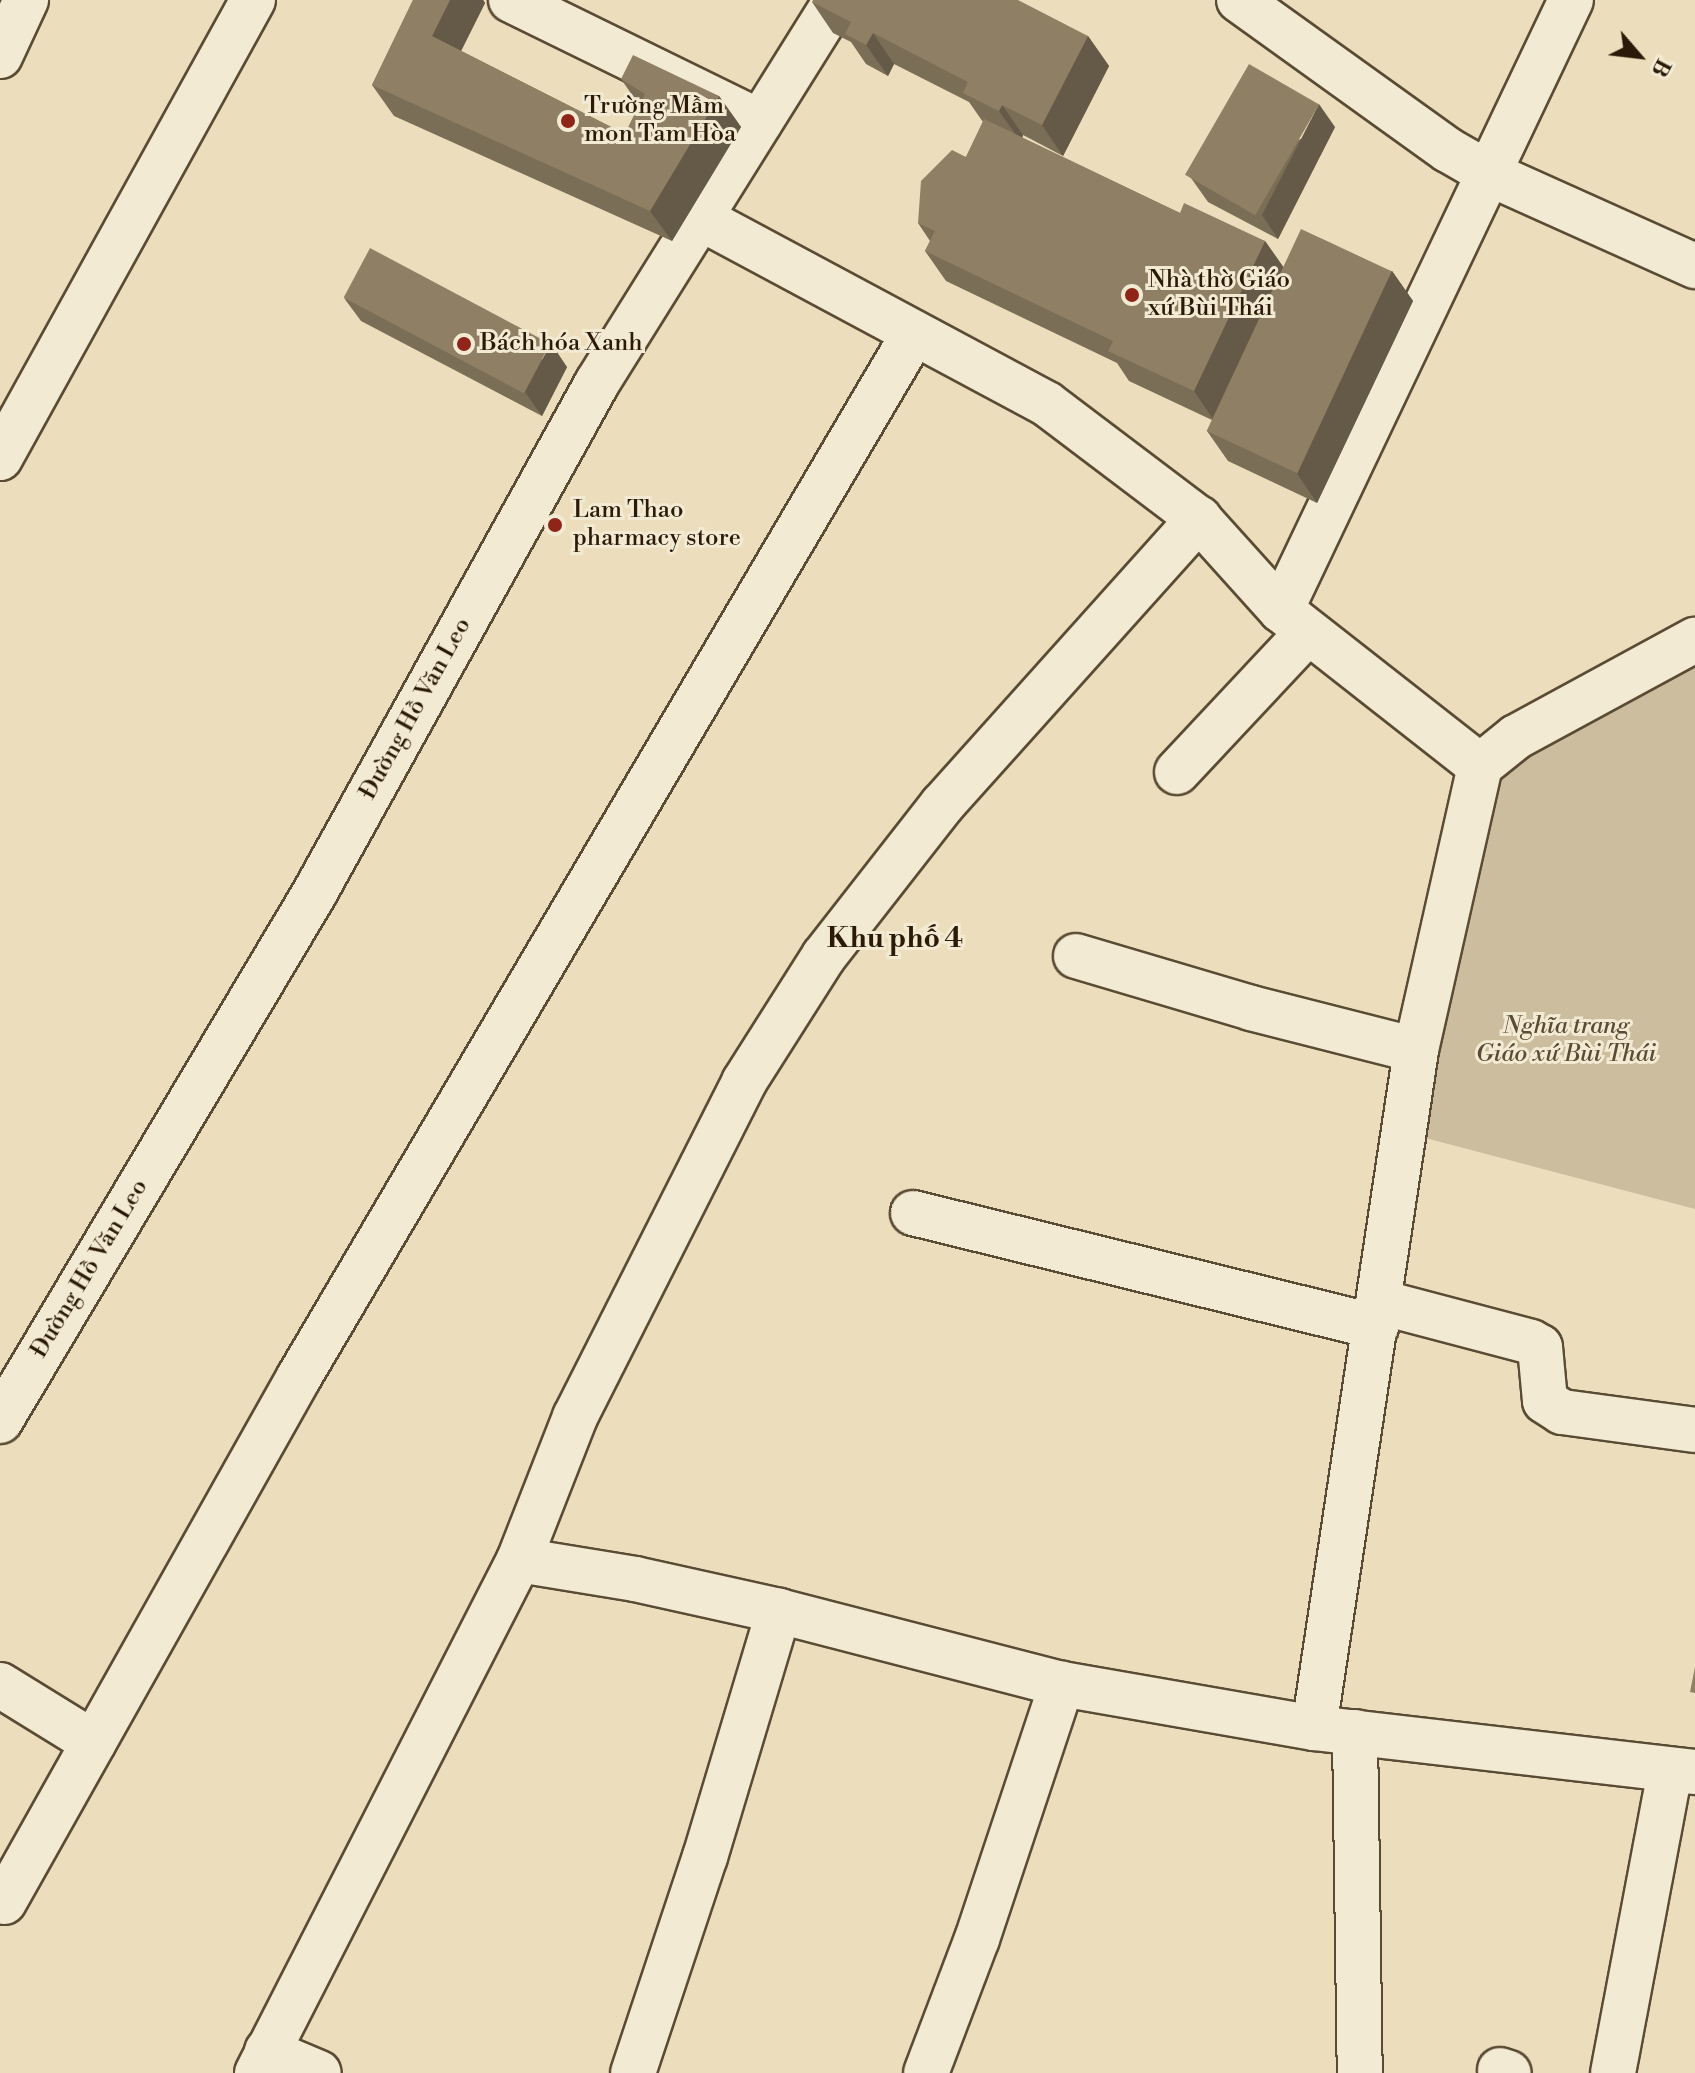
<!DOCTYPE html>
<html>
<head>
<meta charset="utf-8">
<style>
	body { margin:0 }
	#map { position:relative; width:1695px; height:2073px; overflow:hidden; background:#ecdebc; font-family:"Libre Bodoni",serif }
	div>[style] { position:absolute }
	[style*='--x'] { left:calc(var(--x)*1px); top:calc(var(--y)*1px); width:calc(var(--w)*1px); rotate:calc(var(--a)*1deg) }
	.green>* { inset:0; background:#cbbd9d }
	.roads { filter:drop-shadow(2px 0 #5a4b34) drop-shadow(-2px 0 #5a4b34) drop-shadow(0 2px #5a4b34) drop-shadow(0 -2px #5a4b34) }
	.minor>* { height:44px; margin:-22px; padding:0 22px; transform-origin:22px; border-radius:22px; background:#f3ead3 }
	.wall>* { inset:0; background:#7b6e57 }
	.shaded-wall>* { inset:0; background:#645a47 }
	.building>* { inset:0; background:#8f8065; transform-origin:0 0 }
	.dots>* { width:22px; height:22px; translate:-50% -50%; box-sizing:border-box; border:4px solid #f3ead3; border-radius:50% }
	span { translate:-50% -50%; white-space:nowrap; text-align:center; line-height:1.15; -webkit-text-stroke:6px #f3ead3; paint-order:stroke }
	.poi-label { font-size:24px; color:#2a1a07 }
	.left { translate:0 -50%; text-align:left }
	.street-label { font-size:24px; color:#2a1a07 }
	.park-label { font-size:24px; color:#5a4b34; font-style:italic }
	.quarter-label { font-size:28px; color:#2a1a07; font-weight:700 }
	.north { position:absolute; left:1599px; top:16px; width:80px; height:80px; -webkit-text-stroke:6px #f3ead3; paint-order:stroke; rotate:118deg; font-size:22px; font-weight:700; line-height:32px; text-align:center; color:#2a1a07 }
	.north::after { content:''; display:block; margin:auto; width:28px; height:36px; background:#2a1a07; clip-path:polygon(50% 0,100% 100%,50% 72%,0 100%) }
</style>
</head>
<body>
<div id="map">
	<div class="green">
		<div style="clip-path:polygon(1695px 653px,1695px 1209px,1418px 1136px,1495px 771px)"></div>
	</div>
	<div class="roads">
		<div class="minor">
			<div style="--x:511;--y:0;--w:277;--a:26.1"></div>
			<div style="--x:1239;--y:0;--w:257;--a:35.7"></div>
			<div style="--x:1448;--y:150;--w:48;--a:29.7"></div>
			<div style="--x:1490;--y:174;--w:225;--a:24.2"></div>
			<div style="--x:0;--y:56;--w:62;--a:-65.1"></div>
			<div style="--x:702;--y:219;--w:391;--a:28.2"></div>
			<div style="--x:1047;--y:404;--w:191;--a:37.1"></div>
			<div style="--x:1199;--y:519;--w:122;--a:48"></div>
			<div style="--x:1281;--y:610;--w:253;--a:38.1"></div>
			<div style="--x:0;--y:458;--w:523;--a:-61.08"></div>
			<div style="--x:1281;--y:610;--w:675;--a:-64.57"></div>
			<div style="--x:1177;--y:772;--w:190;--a:-46.9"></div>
			<div style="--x:1076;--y:956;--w:183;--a:16.5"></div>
			<div style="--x:1251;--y:1008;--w:170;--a:14.3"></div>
			<div style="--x:913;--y:1213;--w:477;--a:13.8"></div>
			<div style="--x:1380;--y:1302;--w:156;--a:14.8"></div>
			<div style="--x:1531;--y:1342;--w:10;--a:29"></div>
			<div style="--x:1540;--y:1347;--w:54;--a:84.7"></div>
			<div style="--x:1545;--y:1401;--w:20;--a:33"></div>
			<div style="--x:1562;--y:1412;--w:134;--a:7.7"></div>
			<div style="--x:0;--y:1421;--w:613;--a:-59.21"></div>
			<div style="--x:314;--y:894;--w:584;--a:-61.02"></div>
			<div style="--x:597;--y:383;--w:451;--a:-58"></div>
			<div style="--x:519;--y:1560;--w:118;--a:9.3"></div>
			<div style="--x:635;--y:1579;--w:148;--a:12.5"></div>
			<div style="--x:779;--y:1611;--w:292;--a:14.5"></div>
			<div style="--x:1062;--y:1684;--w:256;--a:9.9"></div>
			<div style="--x:1314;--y:1728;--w:686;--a:-81.44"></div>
			<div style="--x:1416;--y:1050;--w:291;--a:-77.3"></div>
			<div style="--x:1480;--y:766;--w:46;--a:-38.9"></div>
			<div style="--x:1516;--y:737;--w:204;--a:-28.5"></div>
			<div style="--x:0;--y:1685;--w:110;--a:31.7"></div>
			<div style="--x:1314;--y:1728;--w:384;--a:6.6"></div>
			<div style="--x:1355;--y:1732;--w:341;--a:89.2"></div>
			<div style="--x:4;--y:1902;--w:602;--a:-60.67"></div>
			<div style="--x:299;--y:1377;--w:1209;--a:-59.49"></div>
			<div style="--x:267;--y:2051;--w:56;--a:22.9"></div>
			<div style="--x:1500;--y:2070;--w:9;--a:18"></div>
			<div style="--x:257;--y:2073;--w:576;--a:-62.95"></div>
			<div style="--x:519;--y:1560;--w:154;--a:-68.6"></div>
			<div style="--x:575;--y:1417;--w:375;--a:-63.2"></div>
			<div style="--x:744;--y:1082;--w:149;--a:-57.6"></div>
			<div style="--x:824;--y:956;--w:192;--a:-52"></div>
			<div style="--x:942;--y:805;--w:385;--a:-48.1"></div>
			<div style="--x:633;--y:2073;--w:228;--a:-71.6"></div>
			<div style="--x:705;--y:1857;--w:257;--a:-73.3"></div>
			<div style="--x:926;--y:2073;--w:143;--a:-69.2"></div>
			<div style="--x:977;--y:1939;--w:269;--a:-71.6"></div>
			<div style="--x:1613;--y:2073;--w:307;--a:-79.3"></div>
		</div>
	</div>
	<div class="wall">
		<div style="clip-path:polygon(413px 0,483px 0,485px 3px,461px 51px,625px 134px,639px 105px,621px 79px,719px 96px,741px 127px,672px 241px,394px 116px,372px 85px)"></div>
		<div style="clip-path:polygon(812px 2px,1088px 36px,1109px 66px,1063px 156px,1023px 135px,1022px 138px,1180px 213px,1265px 241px,1283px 267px,1392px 271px,1413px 301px,1317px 503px,1228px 461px,1207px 431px,1212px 420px,1129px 381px,1117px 363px,946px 281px,925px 251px,930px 241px,918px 223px,966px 157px,983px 122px,969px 102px,894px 64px,888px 76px,866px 64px,851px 42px,833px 33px)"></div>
		<div style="clip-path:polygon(1335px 127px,1278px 239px,1208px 202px,1191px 178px)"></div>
		<div style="clip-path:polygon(344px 298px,567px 367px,542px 416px,361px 321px)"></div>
	</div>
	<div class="shaded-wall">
		<div style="clip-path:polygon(450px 0,483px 0,485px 3px,453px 67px,432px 36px)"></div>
		<div style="clip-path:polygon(873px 33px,894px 64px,888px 76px,866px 45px)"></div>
		<div style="clip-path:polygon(1088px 36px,1109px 66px,1063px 156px,1042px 125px)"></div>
		<div style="clip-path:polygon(719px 96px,741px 127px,672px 241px,650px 211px)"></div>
		<div style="clip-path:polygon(1319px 104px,1335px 127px,1278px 239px,1262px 215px)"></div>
		<div style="clip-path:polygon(1002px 105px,1023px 135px,1021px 142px,999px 111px)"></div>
		<div style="clip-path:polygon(1265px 241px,1287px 272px,1215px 422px,1194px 391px)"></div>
		<div style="clip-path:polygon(1392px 271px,1413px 301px,1317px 503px,1296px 472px)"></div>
		<div style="clip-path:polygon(551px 343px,567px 367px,542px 416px,525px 392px)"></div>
	</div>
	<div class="building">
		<div style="clip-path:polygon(413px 0,450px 0,432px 36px,625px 134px,645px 94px,621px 79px,633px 55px,719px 96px,650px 211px,372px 85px)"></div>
		<div style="clip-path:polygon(813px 0,1018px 0,1088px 36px,1042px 125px,1002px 105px,999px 111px,963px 93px,968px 82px,873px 33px,866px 45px,845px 34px,851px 22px,812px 2px)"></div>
		<div style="left:1249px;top:64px;width:81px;height:128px;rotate:30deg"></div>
		<div style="clip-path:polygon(984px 119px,1180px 213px,1184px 203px,1265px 241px,1194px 391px,1108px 351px,1113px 341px,925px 251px,935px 231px,918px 223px,921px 181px,952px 150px,966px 157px)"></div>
		<div style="left:1301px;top:229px;width:100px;height:223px;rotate:25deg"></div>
		<div style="left:370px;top:248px;width:204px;height:56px;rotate:28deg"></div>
		<div style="clip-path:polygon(1695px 1667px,1695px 1693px,1690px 1692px)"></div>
	</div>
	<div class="dots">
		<div style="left:568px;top:121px;background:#8f2418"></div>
		<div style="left:1132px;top:295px;background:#8f2418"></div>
		<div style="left:464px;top:344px;background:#8f2418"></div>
		<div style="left:555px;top:525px;background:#8f2418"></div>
	</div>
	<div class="poi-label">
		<span class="left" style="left:584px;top:121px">Trường Mầm<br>mon Tam Hòa</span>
		<span class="left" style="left:1148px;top:295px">Nhà thờ Giáo<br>xứ Bùi Thái</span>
		<span class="left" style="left:480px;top:344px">Bách hóa Xanh</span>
		<span class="left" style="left:573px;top:525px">Lam Thao<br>pharmacy store</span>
	</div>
	<div class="street-label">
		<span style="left:416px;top:709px;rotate:-61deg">Đường Hồ Văn Leo</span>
		<span style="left:90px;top:1269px;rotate:-59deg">Đường Hồ Văn Leo</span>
	</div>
	<div class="park-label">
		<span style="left:1566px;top:1041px">Nghĩa trang<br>Giáo xứ Bùi Thái</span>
	</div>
	<div class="quarter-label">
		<span style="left:895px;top:939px">Khu phố 4</span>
	</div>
	<div class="north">B</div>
</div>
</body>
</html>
